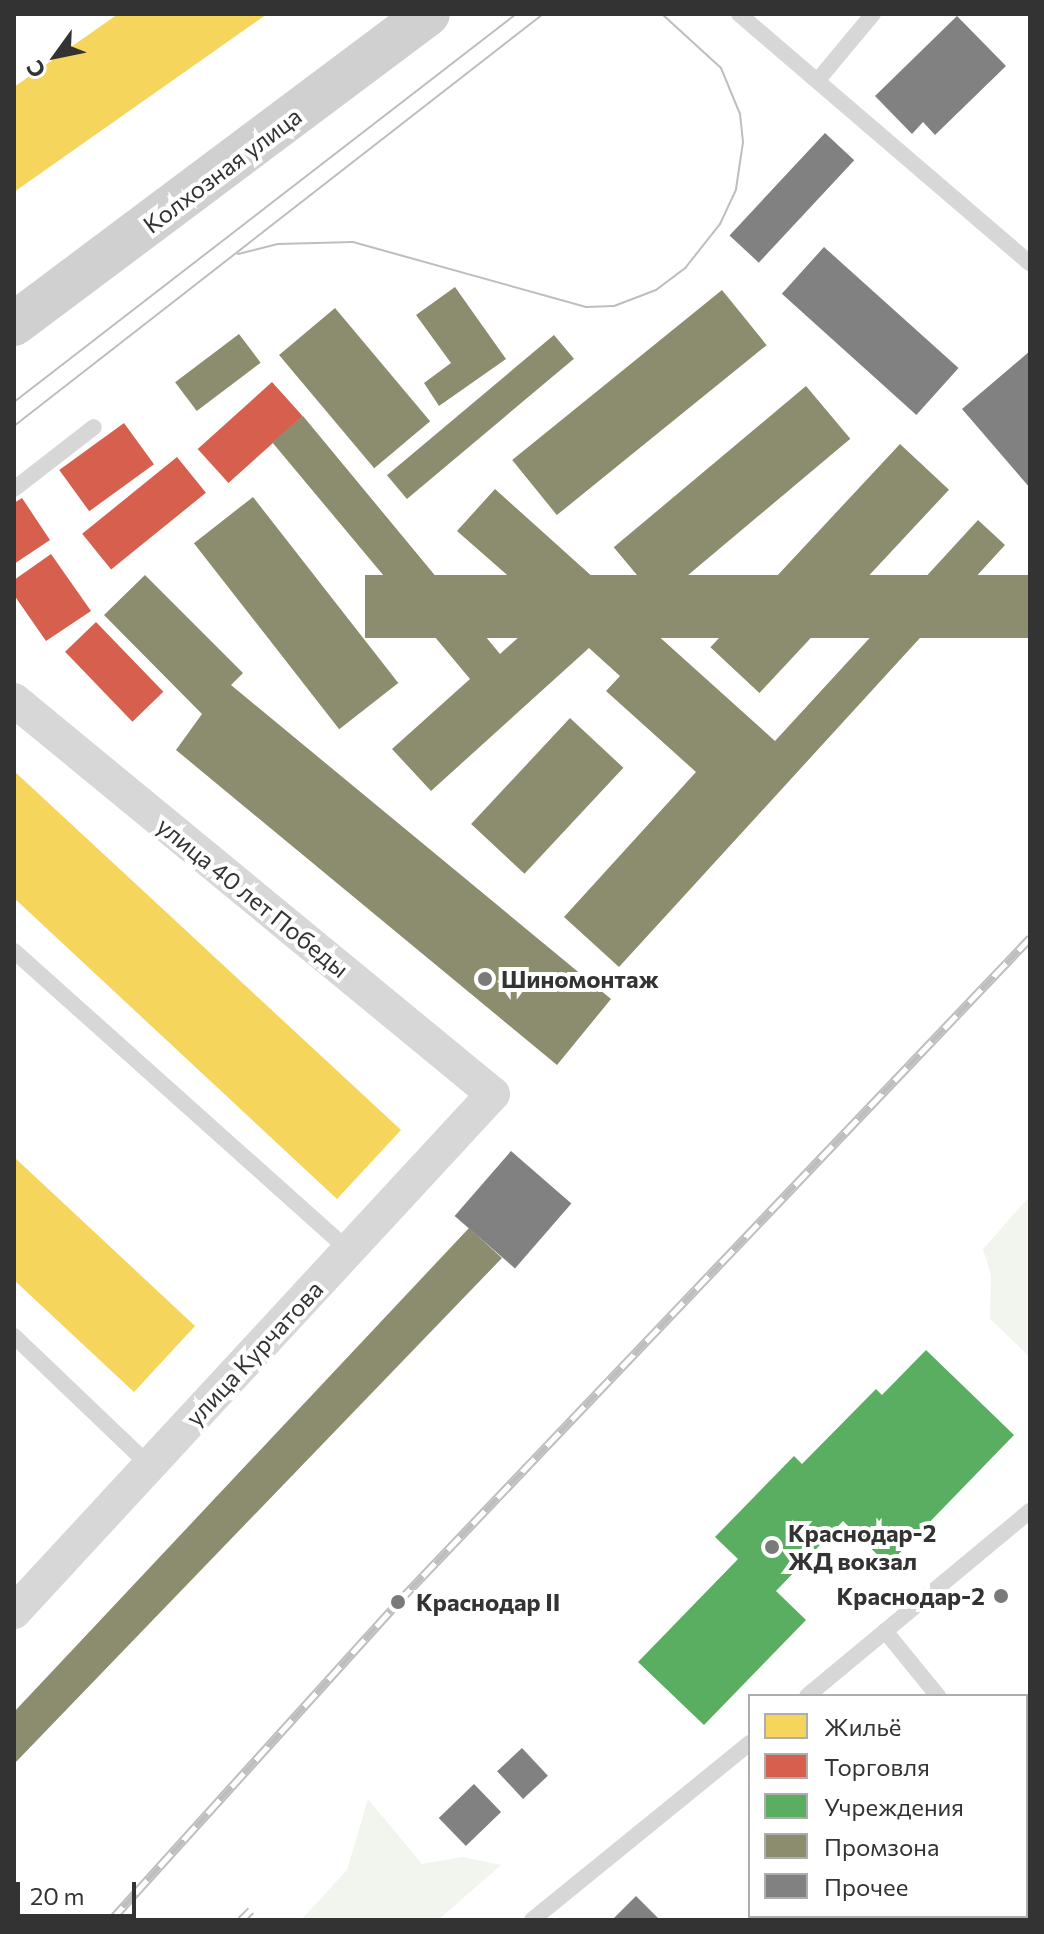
<!DOCTYPE html>
<html>
<head>
<meta charset="utf-8">
<style>
	body { margin:0 }
	#map { position:relative; width:1044px; height:1934px; overflow:hidden; background:#fff; font-family:Commissioner,sans-serif }
	div>[style] { position:absolute }
	[style*='--x'] { left:calc(var(--x)*1px); top:calc(var(--y)*1px); width:calc(var(--w)*1px); rotate:calc(var(--a)*1deg) }
	.green>* { inset:0; background:#f1f5ed }
	.homes>* { inset:0; background:#f6d55c }
	.shops>* { inset:0; background:#d6604d; transform-origin:0 0 }
	.public>* { inset:0; background:#5aae61 }
	.industry>* { inset:0; background:#8c8c6e; transform-origin:0 0 }
	.building>* { inset:0; background:#818181; transform-origin:0 0 }
	.lane>* { height:16px; margin:-8px; padding:0 8px; transform-origin:8px; border-radius:8px; background:#d7d7d7 }
	.street>* { height:34px; margin:-17px; padding:0 17px; transform-origin:17px; border-radius:17px; background:#d7d7d7 }
	.secondary>* { height:44px; margin:-22px; padding:0 22px; transform-origin:22px; border-radius:22px; background:#d0d0d0 }
	.tram>* { height:2px; margin:-1px; padding:0 1px; transform-origin:1px; border-radius:1px; background:#bebebe }
	.rail>* { height:9px; margin-top:-4.5px; transform-origin:0; background:repeating-linear-gradient(90deg,#fff 0 18px,#bebebe 0 36px); box-sizing:border-box; border-block:2px solid #bebebe }
	.dots>* { width:22px; height:22px; translate:-50% -50%; box-sizing:border-box; border:4px solid #fff; border-radius:50% }
	span { translate:-50% -50%; white-space:nowrap; text-align:center; line-height:1.15; -webkit-text-stroke:8px #fff; paint-order:stroke }
	.street-label { font-size:24px; color:#333 }
	.poi-label { font-size:24px; color:#333; font-weight:700 }
	.left { translate:0 -50%; text-align:left }
	.right { translate:-100% -50%; text-align:right }
	.frame { position:absolute; inset:0; border:16px solid #333; pointer-events:none }
	.legend { position:absolute; left:748px; top:1694px; width:280px; height:224px; box-sizing:border-box; background:#fff; border:2px solid #adadad; margin:0; padding:10px 14px; list-style:none; font-size:24px; color:#333 }
	.legend li { display:flex; align-items:center; gap:16px; height:40px }
	.legend b { width:40px; border:2px solid #adadad }
	.north { position:absolute; left:16px; top:16px; width:80px; height:80px; -webkit-text-stroke:6px #fff; paint-order:stroke; rotate:237deg; font-size:22px; font-weight:700; line-height:32px; text-align:center; color:#333 }
	.north::after { content:''; display:block; margin:auto; width:28px; height:36px; background:#333; clip-path:polygon(50% 0,100% 100%,50% 72%,0 100%) }
	.scale { position:absolute; left:16px; top:1882px; width:120px; height:36px; box-sizing:border-box; border:4px solid #333; border-top:0; padding-left:10px; font-size:24px; line-height:28px; white-space:nowrap; color:#333; -webkit-text-stroke:6px #fff; paint-order:stroke }
</style>
</head>
<body>
<div id="map">
	<div class="green">
		<div style="clip-path:polygon(1030px 1196px,1030px 1357px,990px 1319px,991px 1275px,983px 1249px)"></div>
		<div style="clip-path:polygon(368px 1799px,422px 1864px,463px 1857px,501px 1865px,438px 1920px,301px 1920px,347px 1870px)"></div>
	</div>
	<div class="homes">
		<div style="clip-path:polygon(118px 14px,267px 14px,14px 192px,14px 87px)"></div>
		<div style="clip-path:polygon(14px 771px,401px 1130px,337px 1199px,14px 898px)"></div>
		<div style="clip-path:polygon(14px 1157px,195px 1326px,134px 1392px,14px 1280px)"></div>
	</div>
	<div class="shops">
		<div style="left:272px;top:382px;width:46px;height:100px;rotate:48deg"></div>
		<div style="left:124px;top:423px;width:51px;height:80px;rotate:54deg"></div>
		<div style="left:177px;top:457px;width:46px;height:122px;rotate:51deg"></div>
		<div style="clip-path:polygon(22px 498px,50px 540px,14px 564px,14px 503px)"></div>
		<div style="clip-path:polygon(51px 554px,91px 611px,46px 641px,14px 595px,14px 580px)"></div>
		<div style="left:96px;top:622px;width:97px;height:43px;rotate:46deg"></div>
	</div>
	<div class="public">
		<div style="clip-path:polygon(926px 1350px,1014px 1435px,888px 1565px,843px 1521px,776px 1591px,806px 1620px,704px 1725px,638px 1662px,738px 1559px,715px 1537px,794px 1456px,802px 1464px,876px 1389px,882px 1395px)"></div>
	</div>
	<div class="industry">
		<div style="clip-path:polygon(455px 287px,506px 359px,439px 406px,424px 383px,451px 363px,416px 315px)"></div>
		<div style="left:722px;top:290px;width:71px;height:270px;rotate:51deg"></div>
		<div style="left:335px;top:308px;width:148px;height:73px;rotate:50deg"></div>
		<div style="left:239px;top:334px;width:36px;height:80px;rotate:53deg"></div>
		<div style="left:554px;top:335px;width:31px;height:218px;rotate:50deg"></div>
		<div style="left:806px;top:386px;width:69px;height:251px;rotate:50deg"></div>
		<div style="clip-path:polygon(303px 416px,500px 654px,548px 611px,457px 531px,495px 489px,775px 741px,978px 520px,1005px 545px,619px 967px,564px 917px,696px 772px,606px 691px,620px 676px,589px 648px,431px 791px,392px 749px,470px 679px,272px 442px)"></div>
		<div style="left:900px;top:444px;width:67px;height:278px;rotate:43deg"></div>
		<div style="left:253px;top:497px;width:236px;height:75px;rotate:52deg"></div>
		<div style="clip-path:polygon(145px 575px,243px 673px,231px 685px,611px 999px,557px 1065px,176px 750px,202px 714px,104px 615px)"></div>
		<div style="left:1030px;top:575px;width:63px;height:665px;rotate:90deg"></div>
		<div style="left:570px;top:718px;width:73px;height:145px;rotate:43deg"></div>
		<div style="clip-path:polygon(469px 1228px,502px 1258px,14px 1764px,14px 1712px)"></div>
	</div>
	<div class="building">
		<div style="clip-path:polygon(957px 16px,1006px 66px,935px 135px,923px 122px,912px 134px,875px 96px)"></div>
		<div style="left:825px;top:133px;width:40px;height:140px;rotate:43deg"></div>
		<div style="left:824px;top:247px;width:181px;height:63px;rotate:42deg"></div>
		<div style="clip-path:polygon(1030px 351px,1030px 488px,962px 409px)"></div>
		<div style="left:511px;top:1151px;width:80px;height:86px;rotate:41deg"></div>
		<div style="left:522px;top:1748px;width:38px;height:34px;rotate:47deg"></div>
		<div style="left:474px;top:1784px;width:39px;height:49px;rotate:46deg"></div>
		<div style="clip-path:polygon(636px 1896px,660px 1920px,612px 1920px)"></div>
	</div>
	<div class="lane">
		<div style="--x:739;--y:14;--w:383;--a:40.6"></div>
		<div style="--x:818;--y:80;--w:86;--a:-50.2"></div>
		<div style="--x:14;--y:489;--w:101;--a:-37.8"></div>
		<div style="--x:14;--y:951;--w:450;--a:41.8"></div>
		<div style="--x:14;--y:1336;--w:188;--a:43.7"></div>
		<div style="--x:885;--y:1631;--w:84;--a:50.8"></div>
		<div style="--x:807;--y:1696;--w:290;--a:-39.7"></div>
		<div style="--x:532;--y:1920;--w:281;--a:-39.1"></div>
	</div>
	<div class="street">
		<div style="--x:14;--y:700;--w:620;--a:39.44"></div>
		<div style="--x:493;--y:1094;--w:706;--a:132.76"></div>
	</div>
	<div class="secondary">
		<div style="--x:14;--y:324;--w:517;--a:-36.83"></div>
		<div style="--x:1026;--y:1801;--w:6;--a:45"></div>
		<div style="--x:827;--y:1920;--w:7;--a:-34"></div>
	</div>
	<div class="tram">
		<div style="--x:238;--y:254;--w:41;--a:-14"></div>
		<div style="--x:278;--y:244;--w:75;--a:-1.5"></div>
		<div style="--x:353;--y:242;--w:242;--a:15.6"></div>
		<div style="--x:586;--y:307;--w:28;--a:-2"></div>
		<div style="--x:614;--y:306;--w:45;--a:-20.9"></div>
		<div style="--x:656;--y:290;--w:38;--a:-37"></div>
		<div style="--x:686;--y:267;--w:55;--a:-51.7"></div>
		<div style="--x:720;--y:224;--w:38;--a:-65"></div>
		<div style="--x:736;--y:189;--w:48;--a:-81.5"></div>
		<div style="--x:743;--y:142;--w:28;--a:-96"></div>
		<div style="--x:740;--y:114;--w:50;--a:-112.4"></div>
		<div style="--x:721;--y:68;--w:80;--a:-137.5"></div>
		<div style="--x:14;--y:402;--w:634;--a:-37.7"></div>
		<div style="--x:14;--y:426;--w:671;--a:-37.91"></div>
	</div>
	<div class="rail">
		<div style="--x:111;--y:1920;--w:428;--a:-47.9"></div>
		<div style="--x:398;--y:1602;--w:917;--a:-46.41"></div>
		<div style="--x:241;--y:1920;--w:14;--a:-45"></div>
	</div>
	<div class="dots">
		<div style="left:485px;top:979px;background:#7a7a7a"></div>
		<div style="left:772px;top:1547px;background:#7a7a7a"></div>
		<div style="left:1001px;top:1596px;background:#7a7a7a"></div>
		<div style="left:398px;top:1602px;background:#7a7a7a"></div>
	</div>
	<div class="street-label">
		<span style="left:222px;top:170px;rotate:-37deg">Колхозная улица</span>
		<span style="left:253px;top:897px;rotate:39deg">улица 40 лет Победы</span>
		<span style="left:254px;top:1353px;rotate:-47deg">улица Курчатова</span>
	</div>
	<div class="poi-label">
		<span class="left" style="left:501px;top:979px">Шиномонтаж</span>
		<span class="left" style="left:788px;top:1547px">Краснодар-2<br>ЖД вокзал</span>
		<span class="right" style="left:985px;top:1596px">Краснодар-2</span>
		<span class="left" style="left:416px;top:1602px">Краснодар II</span>
	</div>
	<div class="frame"></div>
	<ul class="legend">
	<li><b style="height:22px;background:#f6d55c"></b>Жильё</li>
	<li><b style="height:22px;background:#d6604d"></b>Торговля</li>
	<li><b style="height:22px;background:#5aae61"></b>Учреждения</li>
	<li><b style="height:22px;background:#8c8c6e"></b>Промзона</li>
	<li><b style="height:22px;background:#818181"></b>Прочее</li>
	</ul>
	<div class="north">С</div>
	<div class="scale">20 m</div>
</div>
</body>
</html>
